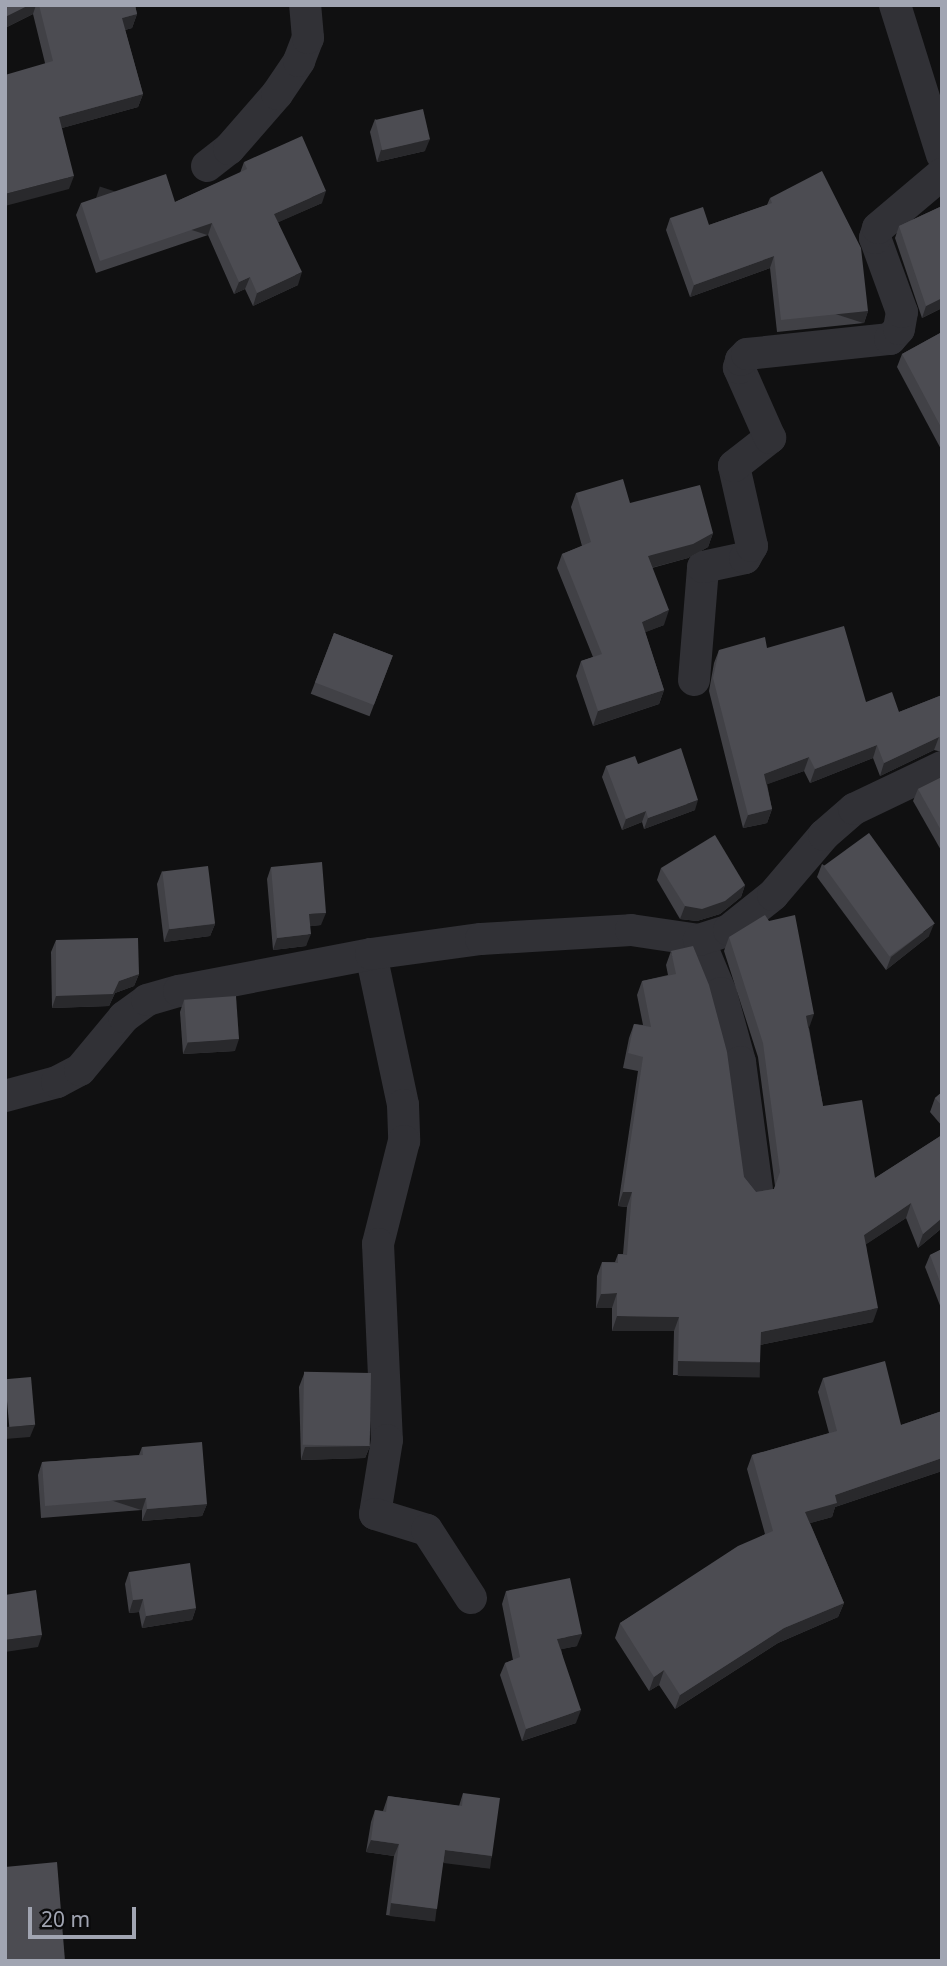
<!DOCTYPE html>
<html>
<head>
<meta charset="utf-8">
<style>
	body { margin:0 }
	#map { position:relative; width:947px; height:1966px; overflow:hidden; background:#101011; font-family:"Noto Sans",sans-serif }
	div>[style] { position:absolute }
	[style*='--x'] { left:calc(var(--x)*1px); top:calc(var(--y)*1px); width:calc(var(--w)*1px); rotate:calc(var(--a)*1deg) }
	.minor>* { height:32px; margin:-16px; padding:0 16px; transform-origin:16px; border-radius:16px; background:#313136 }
	.wall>* { inset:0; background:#414146; transform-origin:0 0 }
	.shaded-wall>* { inset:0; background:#29292c; transform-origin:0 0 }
	.building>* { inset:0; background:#4c4c52; transform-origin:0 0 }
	span { translate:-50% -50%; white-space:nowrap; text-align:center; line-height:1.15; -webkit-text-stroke:6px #0b0b0c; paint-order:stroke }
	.frame { position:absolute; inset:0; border:7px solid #a1a5b2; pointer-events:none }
	.scale { position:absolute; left:28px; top:1907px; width:108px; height:32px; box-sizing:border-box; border:4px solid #a1a5b2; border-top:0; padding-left:9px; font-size:21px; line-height:24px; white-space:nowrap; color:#a1a5b2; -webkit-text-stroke:5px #0b0b0c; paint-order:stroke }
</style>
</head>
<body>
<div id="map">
	<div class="minor">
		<div style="--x:895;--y:5;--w:157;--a:72.6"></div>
		<div style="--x:207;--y:166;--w:28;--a:-38"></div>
		<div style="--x:229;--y:149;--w:73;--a:-48.9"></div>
		<div style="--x:277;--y:94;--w:40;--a:-56"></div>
		<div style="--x:299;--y:61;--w:25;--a:-69"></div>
		<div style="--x:308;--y:38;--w:33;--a:-95"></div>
		<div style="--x:694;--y:680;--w:113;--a:-85.4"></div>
		<div style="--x:703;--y:567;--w:43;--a:-12.1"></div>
		<div style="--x:745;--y:558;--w:14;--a:-60"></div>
		<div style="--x:752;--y:546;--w:82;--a:-102.7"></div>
		<div style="--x:734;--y:466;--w:46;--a:-37.9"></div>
		<div style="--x:770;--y:438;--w:77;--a:-113.9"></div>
		<div style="--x:739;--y:368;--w:8;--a:-76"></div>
		<div style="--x:741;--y:360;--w:8;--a:-45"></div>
		<div style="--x:747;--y:354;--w:144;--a:-6"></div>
		<div style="--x:890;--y:339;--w:13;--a:-48"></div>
		<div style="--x:899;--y:329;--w:17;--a:-80"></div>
		<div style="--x:902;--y:312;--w:79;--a:-110"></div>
		<div style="--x:875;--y:238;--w:10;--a:-73"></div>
		<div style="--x:878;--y:228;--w:84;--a:-40.2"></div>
		<div style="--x:699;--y:940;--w:57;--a:67.5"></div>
		<div style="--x:721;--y:993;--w:72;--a:74.6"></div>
		<div style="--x:740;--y:1062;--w:128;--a:82.4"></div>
		<div style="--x:371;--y:954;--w:154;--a:78"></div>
		<div style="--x:403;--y:1105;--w:36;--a:88"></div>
		<div style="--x:404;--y:1141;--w:106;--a:104.2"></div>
		<div style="--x:378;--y:1244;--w:196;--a:87.4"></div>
		<div style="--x:387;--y:1440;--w:75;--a:99.2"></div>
		<div style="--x:375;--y:1514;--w:54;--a:17.1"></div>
		<div style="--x:427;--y:1530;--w:81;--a:57.1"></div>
		<div style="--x:5;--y:1096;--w:54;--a:-15.1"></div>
		<div style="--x:57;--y:1082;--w:26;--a:-28"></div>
		<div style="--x:80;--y:1070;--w:69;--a:-50.3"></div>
		<div style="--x:124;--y:1017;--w:29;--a:-36"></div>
		<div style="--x:147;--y:1000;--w:33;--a:-16"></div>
		<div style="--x:179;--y:991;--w:196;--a:-10.9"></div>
		<div style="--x:371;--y:954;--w:111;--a:-7.8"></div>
		<div style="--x:481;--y:939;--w:150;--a:-3.4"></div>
		<div style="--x:631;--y:930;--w:69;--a:8.4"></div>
		<div style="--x:699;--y:940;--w:32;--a:-18"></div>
		<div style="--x:729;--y:930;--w:56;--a:-38.5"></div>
		<div style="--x:773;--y:895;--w:79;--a:-49.6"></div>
		<div style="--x:824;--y:835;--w:40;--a:-41"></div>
		<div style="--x:854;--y:809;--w:98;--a:-25.5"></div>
	</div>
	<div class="wall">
		<div style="clip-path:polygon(5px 5px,135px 5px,137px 14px,132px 28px,125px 30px,143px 94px,138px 107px,62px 128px,69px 189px,45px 63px,33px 14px,5px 28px)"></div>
		<div style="clip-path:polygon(375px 119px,425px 151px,377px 162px,370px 132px)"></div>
		<div style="clip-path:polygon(244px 162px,322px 203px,278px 222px,298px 285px,253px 306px,245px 289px,234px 294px,208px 235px,96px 273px,76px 215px,81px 203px,175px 202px,240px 173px)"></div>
		<div style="clip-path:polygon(770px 198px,868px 311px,864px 323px,777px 332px,770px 268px,690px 297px,666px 230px,670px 218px,709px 225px,767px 205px)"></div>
		<div style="clip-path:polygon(942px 206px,942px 308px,922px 318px,895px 238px,899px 226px)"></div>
		<div style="clip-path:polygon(942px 332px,942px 451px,897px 367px,902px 354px)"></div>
		<div style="clip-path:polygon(576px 493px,630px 503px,713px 533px,708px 547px,688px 558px,652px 568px,664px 625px,645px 632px,664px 690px,659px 704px,593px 726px,576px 676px,581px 661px,593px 657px,557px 568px,562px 554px,582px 546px,571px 507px)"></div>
		<div style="left:334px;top:633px;width:63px;height:65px;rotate:21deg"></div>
		<div style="clip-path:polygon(767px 648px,866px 702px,899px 712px,942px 695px,942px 752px,934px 750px,880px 776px,873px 758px,810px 783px,804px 771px,767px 784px,772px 809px,767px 823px,743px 828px,709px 691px,714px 663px,719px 650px)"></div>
		<div style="clip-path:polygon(638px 764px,695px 810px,644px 829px,642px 822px,622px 830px,602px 777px,606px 766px)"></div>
		<div style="clip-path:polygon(942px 777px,942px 852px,913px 801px,918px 789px)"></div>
		<div style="clip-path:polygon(822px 864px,929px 936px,886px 970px,817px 877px)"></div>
		<div style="clip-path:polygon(271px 867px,321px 925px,310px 926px,306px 946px,273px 950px,267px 879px)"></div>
		<div style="clip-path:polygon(661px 868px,745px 885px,741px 897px,720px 914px,697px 921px,680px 919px,657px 880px)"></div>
		<div style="clip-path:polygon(162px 871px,215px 924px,210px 936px,164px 942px,157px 884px)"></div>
		<div style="clip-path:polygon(729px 937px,809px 1028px,823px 1106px,875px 1178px,942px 1135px,942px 1228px,918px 1248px,906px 1218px,866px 1244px,873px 1322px,760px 1345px,760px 1362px,755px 1376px,673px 1375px,674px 1331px,612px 1331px,612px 1308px,596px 1308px,597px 1276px,602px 1262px,615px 1262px,618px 1254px,623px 1254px,627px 1207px,618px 1206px,638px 1071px,623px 1068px,629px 1038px,634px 1024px,643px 1025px,637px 995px,642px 981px,668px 975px,666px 965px,671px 951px,744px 1177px,756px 1192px,774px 1189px,775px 1186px,758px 1057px,724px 951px)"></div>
		<div style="clip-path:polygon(56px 940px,139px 974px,134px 986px,115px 993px,109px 1006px,52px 1008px,51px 952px)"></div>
		<div style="clip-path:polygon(184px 1000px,235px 1051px,183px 1054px,180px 1012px)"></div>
		<div style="clip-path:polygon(942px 1092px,942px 1126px,930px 1112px,935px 1098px)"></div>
		<div style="clip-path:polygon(942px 1249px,942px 1308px,941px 1308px,925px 1267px,930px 1255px)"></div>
		<div style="clip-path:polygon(304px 1374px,370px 1446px,365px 1458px,301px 1460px,299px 1387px)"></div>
		<div style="clip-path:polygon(823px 1378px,901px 1425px,942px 1411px,942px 1471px,835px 1507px,832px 1517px,810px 1523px,844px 1603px,838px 1617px,778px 1643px,675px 1709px,659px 1685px,649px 1691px,615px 1638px,620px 1623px,765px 1534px,747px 1469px,752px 1455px,829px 1433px,818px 1392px)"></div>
		<div style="clip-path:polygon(142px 1447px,207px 1504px,202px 1516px,142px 1521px,142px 1510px,41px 1518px,38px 1475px,42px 1462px,139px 1455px)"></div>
		<div style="clip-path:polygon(129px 1572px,196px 1608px,192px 1620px,142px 1628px,139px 1612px,129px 1613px,125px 1584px)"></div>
		<div style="clip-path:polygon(506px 1591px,577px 1646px,561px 1649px,576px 1723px,522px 1741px,500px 1675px,505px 1663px,513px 1660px,502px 1604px)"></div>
		<div style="clip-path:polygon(463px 1793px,492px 1856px,487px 1868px,443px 1862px,433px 1921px,386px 1915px,394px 1856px,366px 1852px,371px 1822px,375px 1810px,383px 1811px,388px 1796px,459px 1806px)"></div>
	</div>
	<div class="shaded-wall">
		<div style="clip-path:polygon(29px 5px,36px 5px,33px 14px,5px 28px,5px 17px)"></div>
		<div style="clip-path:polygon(137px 14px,132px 28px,117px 32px,122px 18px)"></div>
		<div style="clip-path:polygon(143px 94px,138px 107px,55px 130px,59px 117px)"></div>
		<div style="clip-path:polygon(430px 139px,425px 151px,377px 162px,381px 150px)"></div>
		<div style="clip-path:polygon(74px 176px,69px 189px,5px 206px,5px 194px)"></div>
		<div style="clip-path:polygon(326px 191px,322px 203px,270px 226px,274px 214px)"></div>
		<div style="left:212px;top:223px;width:13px;height:118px;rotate:108deg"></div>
		<div style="clip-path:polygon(774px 256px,770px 268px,690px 297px,694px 285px)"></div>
		<div style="clip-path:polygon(302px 272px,298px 285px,253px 306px,257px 293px)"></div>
		<div style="clip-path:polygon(250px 277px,245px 289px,234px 294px,239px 282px)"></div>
		<div style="clip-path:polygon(942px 298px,942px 308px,922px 318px,926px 306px)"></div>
		<div style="left:868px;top:311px;width:13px;height:87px;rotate:108deg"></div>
		<div style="clip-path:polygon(713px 533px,708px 547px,688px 558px,643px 570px,648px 556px)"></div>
		<div style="clip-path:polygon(669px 610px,664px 625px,636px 636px,642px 622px)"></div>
		<div style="clip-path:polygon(664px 690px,659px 704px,593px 726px,598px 711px)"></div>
		<div style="clip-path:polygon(939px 737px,934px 750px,880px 776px,884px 763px)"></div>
		<div style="clip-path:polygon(877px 745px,873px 758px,810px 783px,815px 769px)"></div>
		<div style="clip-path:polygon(809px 757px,804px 771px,760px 787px,764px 774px)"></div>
		<div style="clip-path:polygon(698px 800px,695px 810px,644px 829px,648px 818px)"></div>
		<div style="clip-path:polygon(772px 809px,767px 823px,743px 828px,748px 815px)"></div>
		<div style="clip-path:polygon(646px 811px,642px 822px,622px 830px,626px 819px)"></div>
		<div style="clip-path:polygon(745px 885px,741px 897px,720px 914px,697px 921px,680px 919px,685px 906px)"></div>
		<div style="clip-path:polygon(326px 913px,321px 925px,304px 927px,309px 914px)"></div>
		<div style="clip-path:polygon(215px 924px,210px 936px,164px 942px,169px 929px)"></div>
		<div style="clip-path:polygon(934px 924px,929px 936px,886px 970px,891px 957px)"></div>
		<div style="clip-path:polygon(311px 934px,306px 946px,273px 950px,277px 938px)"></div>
		<div style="clip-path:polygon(139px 974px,134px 986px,115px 993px,109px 1006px,52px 1008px,56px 996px,119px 981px)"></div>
		<div style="clip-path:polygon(814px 1014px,809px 1028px,801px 1030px,806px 1016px)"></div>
		<div style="clip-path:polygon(239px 1039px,235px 1051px,183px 1054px,188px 1042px)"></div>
		<div style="clip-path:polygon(623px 1192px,632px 1192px,627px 1207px,618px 1206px)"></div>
		<div style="clip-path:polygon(911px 1203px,906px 1218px,859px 1249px,864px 1235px)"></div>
		<div style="clip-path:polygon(942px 1218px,942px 1228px,918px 1248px,923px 1234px)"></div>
		<div style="clip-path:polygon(617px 1293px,612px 1308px,596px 1308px,601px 1294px)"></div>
		<div style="clip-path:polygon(878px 1308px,873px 1322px,755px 1346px,761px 1332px)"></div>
		<div style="clip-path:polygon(617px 1316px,679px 1317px,674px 1331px,612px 1331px)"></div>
		<div style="left:678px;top:1361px;width:82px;height:15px;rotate:1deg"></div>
		<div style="clip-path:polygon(35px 1425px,30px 1437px,5px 1439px,5px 1427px)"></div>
		<div style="clip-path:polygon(370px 1446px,365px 1458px,301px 1460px,305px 1447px)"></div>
		<div style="clip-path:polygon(942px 1458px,942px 1471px,835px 1507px,832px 1517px,800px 1526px,805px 1512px,835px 1495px)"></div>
		<div style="left:146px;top:1498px;width:13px;height:101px;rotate:108deg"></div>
		<div style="clip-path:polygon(207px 1504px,202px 1516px,142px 1521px,147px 1509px)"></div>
		<div style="clip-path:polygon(143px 1599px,139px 1612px,129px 1613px,133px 1600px)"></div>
		<div style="clip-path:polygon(844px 1603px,838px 1617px,778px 1643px,675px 1709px,680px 1695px,784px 1628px)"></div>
		<div style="clip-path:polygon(196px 1608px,192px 1620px,142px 1628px,146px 1616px)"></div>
		<div style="clip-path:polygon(582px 1634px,577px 1646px,553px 1651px,557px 1639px)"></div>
		<div style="clip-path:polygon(42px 1635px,38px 1647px,5px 1652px,5px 1640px)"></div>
		<div style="clip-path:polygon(664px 1670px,659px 1685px,649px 1691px,654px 1677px)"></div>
		<div style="clip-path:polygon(581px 1710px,576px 1723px,522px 1741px,526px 1729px)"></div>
		<div style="clip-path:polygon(371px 1840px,399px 1844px,394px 1856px,366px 1852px)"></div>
		<div style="left:445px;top:1850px;width:47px;height:13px;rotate:7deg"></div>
		<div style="left:391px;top:1903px;width:46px;height:13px;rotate:7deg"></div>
	</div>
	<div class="building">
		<div style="clip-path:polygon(5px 5px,29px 5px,5px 17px)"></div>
		<div style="clip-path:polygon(39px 5px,135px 5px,137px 14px,122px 18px,143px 94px,59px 117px,74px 176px,5px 194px,5px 75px,53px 61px)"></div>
		<div style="left:423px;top:109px;width:31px;height:49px;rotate:77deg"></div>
		<div style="clip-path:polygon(302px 136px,326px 191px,274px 214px,302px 272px,257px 293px,250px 277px,239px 282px,212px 223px,100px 261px,81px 203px,166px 174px,175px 202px,247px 169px,244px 162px)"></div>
		<div style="clip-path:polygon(822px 171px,861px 248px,868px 311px,781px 320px,774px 256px,694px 285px,670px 218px,703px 207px,709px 225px,772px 203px,770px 198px)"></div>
		<div style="clip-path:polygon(942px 206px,942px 298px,926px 306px,899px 226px)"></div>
		<div style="clip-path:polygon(942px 332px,942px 429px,902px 354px)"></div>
		<div style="clip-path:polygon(623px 479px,630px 503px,700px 485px,713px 533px,693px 544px,648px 556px,669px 610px,642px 622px,664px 690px,598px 711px,581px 661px,602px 654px,562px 554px,591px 542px,576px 493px)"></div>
		<div style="clip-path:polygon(844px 626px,866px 702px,892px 692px,899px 712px,942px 695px,942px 738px,939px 737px,884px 763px,877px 745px,815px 769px,809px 757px,764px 774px,772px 809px,748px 815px,713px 678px,719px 650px,765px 637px,767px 648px)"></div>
		<div style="left:334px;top:633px;width:63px;height:53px;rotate:21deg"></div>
		<div style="clip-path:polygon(681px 748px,698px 800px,648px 818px,646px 811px,626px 819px,606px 766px,635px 756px,638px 764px)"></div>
		<div style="clip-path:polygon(942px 777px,942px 832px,918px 789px)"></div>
		<div style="left:869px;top:833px;width:112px;height:56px;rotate:54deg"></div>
		<div style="clip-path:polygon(715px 835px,745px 885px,725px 901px,702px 909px,685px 906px,661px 868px)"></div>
		<div style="clip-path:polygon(322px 862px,326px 913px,309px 914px,311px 934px,277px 938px,271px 867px)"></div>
		<div style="left:208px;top:866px;width:58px;height:46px;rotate:83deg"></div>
		<div style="clip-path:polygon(765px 915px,769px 921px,795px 915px,814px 1014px,806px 1016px,823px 1106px,862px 1100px,875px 1178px,942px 1135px,942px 1218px,923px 1234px,911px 1203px,864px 1235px,878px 1308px,761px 1332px,760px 1362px,678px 1361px,679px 1317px,617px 1316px,617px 1293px,601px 1294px,602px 1262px,618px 1263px,618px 1254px,627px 1255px,632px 1192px,623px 1192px,643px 1057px,628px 1053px,634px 1024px,651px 1027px,642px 981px,676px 974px,671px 951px,693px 946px,709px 985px,727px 1052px,744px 1177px,756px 1192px,774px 1189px,780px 1172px,763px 1043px,729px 937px)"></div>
		<div style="clip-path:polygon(138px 938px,139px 974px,119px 981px,113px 994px,56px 996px,56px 940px)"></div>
		<div style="left:236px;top:996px;width:43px;height:52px;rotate:86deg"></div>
		<div style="clip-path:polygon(942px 1092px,942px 1106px,935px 1098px)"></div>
		<div style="clip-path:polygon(942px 1249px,942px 1287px,930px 1255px)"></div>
		<div style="clip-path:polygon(885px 1361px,901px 1425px,942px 1411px,942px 1458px,835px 1495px,837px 1503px,805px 1512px,844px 1603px,784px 1628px,680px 1695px,664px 1670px,654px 1677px,620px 1623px,738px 1546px,773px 1531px,752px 1455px,837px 1431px,823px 1378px)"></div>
		<div style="left:371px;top:1373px;width:73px;height:67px;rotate:91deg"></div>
		<div style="left:31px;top:1377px;width:48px;height:26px;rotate:85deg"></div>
		<div style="clip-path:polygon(202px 1442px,207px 1504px,147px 1509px,146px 1498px,45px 1506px,42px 1462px,143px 1455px,142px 1447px)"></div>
		<div style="clip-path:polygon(190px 1563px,196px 1608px,146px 1616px,143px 1599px,133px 1600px,129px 1572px)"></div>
		<div style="clip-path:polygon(570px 1578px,582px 1634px,557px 1639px,581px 1710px,526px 1729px,505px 1663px,520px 1657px,506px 1591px)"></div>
		<div style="clip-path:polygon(36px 1590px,42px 1635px,5px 1640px,5px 1595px)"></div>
		<div style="clip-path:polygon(463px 1793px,500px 1798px,492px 1856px,445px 1850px,437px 1909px,391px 1903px,399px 1844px,371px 1840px,375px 1810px,386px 1812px,388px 1796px,462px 1806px)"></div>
		<div style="clip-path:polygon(57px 1862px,65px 1961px,5px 1961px,5px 1867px)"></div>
	</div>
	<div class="frame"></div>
	<div class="scale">20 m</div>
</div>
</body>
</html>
